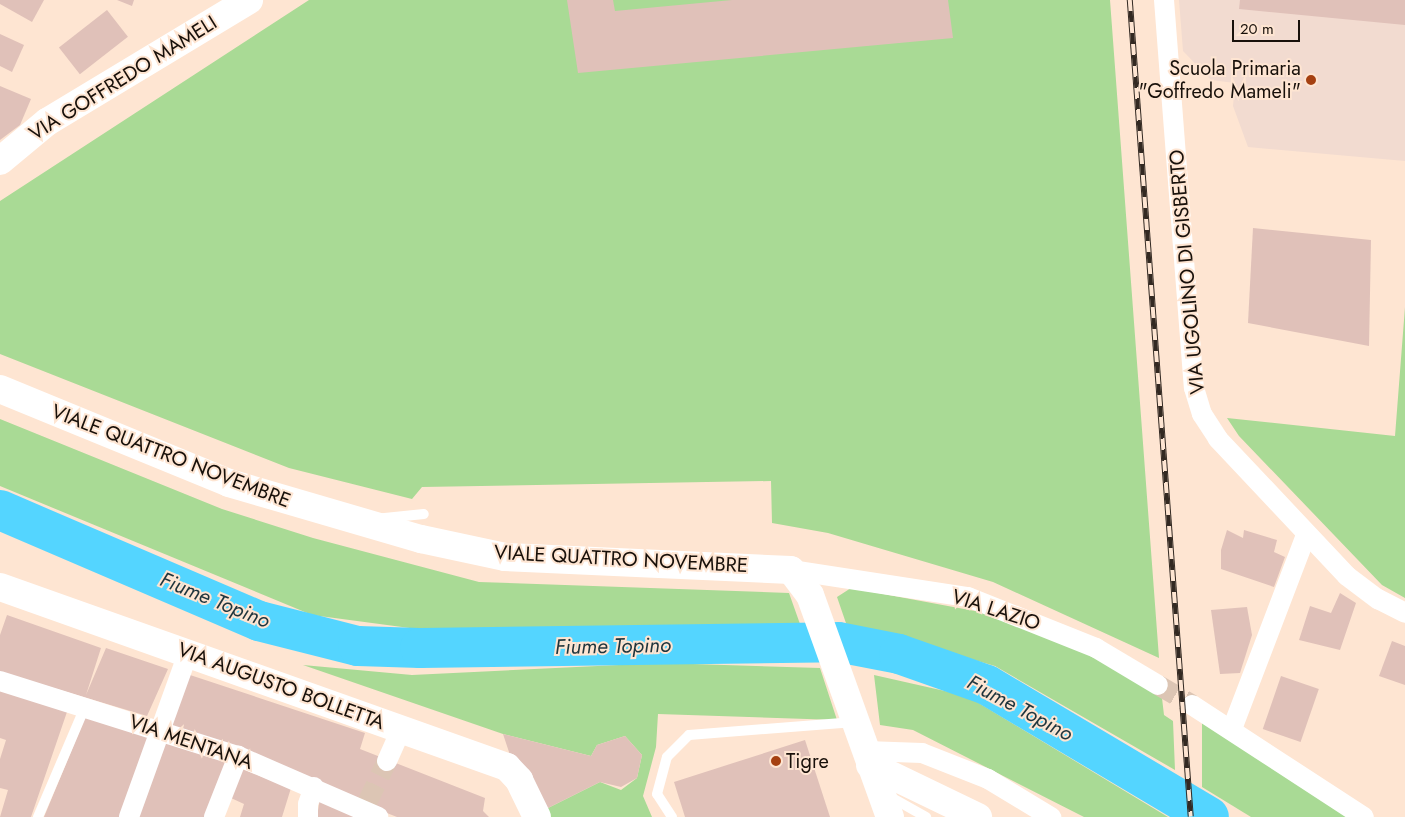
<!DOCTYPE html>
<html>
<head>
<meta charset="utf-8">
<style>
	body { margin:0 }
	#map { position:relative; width:1405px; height:817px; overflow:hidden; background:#fee5d2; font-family:Jost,sans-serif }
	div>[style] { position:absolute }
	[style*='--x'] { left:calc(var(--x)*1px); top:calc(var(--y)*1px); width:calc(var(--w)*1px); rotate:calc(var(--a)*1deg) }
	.education>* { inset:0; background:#f2dbd0 }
	.green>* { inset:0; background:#a9da95 }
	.river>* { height:40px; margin:-20px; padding:0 20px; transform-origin:20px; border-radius:20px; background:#54d5ff }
	.building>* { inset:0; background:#e0c1b9; transform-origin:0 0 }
	.street-tunnel>* { height:20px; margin-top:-10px; transform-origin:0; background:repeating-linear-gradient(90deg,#dcc5b4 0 20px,transparent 0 30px) }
	.lane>* { height:10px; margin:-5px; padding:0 5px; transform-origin:5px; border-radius:5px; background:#fff }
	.street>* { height:20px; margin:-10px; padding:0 10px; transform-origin:10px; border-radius:10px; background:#fff }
	.secondary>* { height:28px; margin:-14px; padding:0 14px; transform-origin:14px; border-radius:14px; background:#fff }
	.rail>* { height:5.5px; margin-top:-2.75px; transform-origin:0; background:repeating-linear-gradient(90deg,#fee5d2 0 11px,#332922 0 22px); box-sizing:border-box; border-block:1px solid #332922 }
	.dots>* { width:14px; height:14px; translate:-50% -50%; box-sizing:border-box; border:2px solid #fee5d2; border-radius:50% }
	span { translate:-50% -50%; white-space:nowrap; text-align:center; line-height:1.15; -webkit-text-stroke:4px #fee5d2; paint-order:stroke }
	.poi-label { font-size:20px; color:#18100a }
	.right { translate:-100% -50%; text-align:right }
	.left { translate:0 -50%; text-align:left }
	.street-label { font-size:20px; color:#18100a }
	.water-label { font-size:21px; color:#1f353d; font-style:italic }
	.scale { position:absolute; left:1232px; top:20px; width:68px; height:22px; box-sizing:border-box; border:2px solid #18100a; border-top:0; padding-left:6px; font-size:15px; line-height:18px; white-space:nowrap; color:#18100a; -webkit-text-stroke:4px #fee5d2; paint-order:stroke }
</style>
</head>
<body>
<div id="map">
	<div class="education">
		<div style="clip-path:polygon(1179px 0,1405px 0,1405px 161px,1248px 147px,1233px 106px,1235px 83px,1211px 80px,1183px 51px)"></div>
	</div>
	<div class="green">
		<div style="clip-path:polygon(309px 0,1110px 0,1159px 658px,993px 582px,828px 533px,772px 523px,771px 481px,422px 487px,412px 499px,289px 468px,0 354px,0 201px)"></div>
		<div style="clip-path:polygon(1405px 307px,1405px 598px,1382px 585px,1239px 436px,1227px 418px,1395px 436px)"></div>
		<div style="clip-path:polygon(0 419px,222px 509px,313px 538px,479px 582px,789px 593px,800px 624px,432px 631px,312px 615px,0 486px)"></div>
		<div style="clip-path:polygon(851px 588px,991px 614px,1102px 659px,1162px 698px,1164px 715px,1173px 721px,1175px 770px,995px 666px,891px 636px,848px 629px,837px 597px)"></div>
		<div style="clip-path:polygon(661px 663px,820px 668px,837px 720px,658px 714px,656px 747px,643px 796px,652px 817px,542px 817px,540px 812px,600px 782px,621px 790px,637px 778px,642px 755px,625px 736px,597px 745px,591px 756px,503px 734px,303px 665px,412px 675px)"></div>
		<div style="clip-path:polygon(874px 675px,967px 696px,1168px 817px,1084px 817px,913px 730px,880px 725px)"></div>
		<div style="clip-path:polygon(1202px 719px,1351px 817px,1251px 817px,1202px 787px)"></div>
	</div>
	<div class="river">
		<div style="--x:0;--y:510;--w:282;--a:23.2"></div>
		<div style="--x:259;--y:621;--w:102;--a:14.2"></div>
		<div style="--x:358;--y:646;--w:62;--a:1.8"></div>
		<div style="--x:420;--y:648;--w:418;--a:-0.8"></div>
		<div style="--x:838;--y:642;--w:62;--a:11.1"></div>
		<div style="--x:899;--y:654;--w:93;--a:19.4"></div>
		<div style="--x:987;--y:685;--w:258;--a:30.7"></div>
	</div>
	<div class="building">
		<div style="clip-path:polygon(0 0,44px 0,32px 22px,0 4px)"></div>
		<div style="clip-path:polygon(117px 0,134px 0,132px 6px)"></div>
		<div style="clip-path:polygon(567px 0,613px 0,615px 11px,732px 0,948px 0,953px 38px,578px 73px)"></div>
		<div style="clip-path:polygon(1240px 0,1405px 0,1405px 25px,1239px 9px)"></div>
		<div style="left:107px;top:10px;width:34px;height:61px;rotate:52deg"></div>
		<div style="clip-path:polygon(0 34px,24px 45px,12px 72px,0 66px)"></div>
		<div style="clip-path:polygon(0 86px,31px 99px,20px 125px,0 140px)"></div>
		<div style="clip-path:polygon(1253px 228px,1371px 240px,1369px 346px,1248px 323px)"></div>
		<div style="clip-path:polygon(1227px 530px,1243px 538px,1244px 530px,1277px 540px,1274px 552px,1285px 557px,1274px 587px,1221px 569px,1221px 550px)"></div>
		<div style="clip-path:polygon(1340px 593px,1356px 603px,1340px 650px,1299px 640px,1310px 606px,1331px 613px)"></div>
		<div style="clip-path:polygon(1247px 607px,1252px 635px,1240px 673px,1220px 674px,1211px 610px)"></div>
		<div style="clip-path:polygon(7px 615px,101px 648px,86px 695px,106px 648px,168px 669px,147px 716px,0 672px,0 635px)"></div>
		<div style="clip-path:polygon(1392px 641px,1405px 646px,1405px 685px,1379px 676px)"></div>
		<div style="clip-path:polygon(187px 674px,365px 733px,360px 749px,485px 798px,483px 811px,489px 817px,397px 817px,171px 728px)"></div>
		<div style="left:1281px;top:676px;width:40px;height:56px;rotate:19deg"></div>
		<div style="clip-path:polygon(0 690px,68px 709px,31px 817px,0 817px,8px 790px,0 788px,0 759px,6px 740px,0 738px)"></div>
		<div style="clip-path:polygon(87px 713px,157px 731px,125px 817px,44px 817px)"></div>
		<div style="clip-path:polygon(503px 734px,591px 756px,597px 745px,625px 736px,642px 755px,637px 778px,621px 787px,600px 782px,540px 812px,512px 761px)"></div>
		<div style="clip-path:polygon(165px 736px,232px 760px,209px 817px,136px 817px)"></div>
		<div style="clip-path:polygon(805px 740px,830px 817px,685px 817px,674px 782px)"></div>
		<div style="clip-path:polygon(239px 768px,291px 788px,282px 817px,240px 817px,244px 804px,231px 798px)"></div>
		<div style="clip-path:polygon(320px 798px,361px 817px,317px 817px)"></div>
	</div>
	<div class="street-tunnel">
		<div style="--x:1158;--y:685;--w:39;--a:30"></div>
		<div style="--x:367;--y:803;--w:47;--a:-64.5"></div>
	</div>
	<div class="lane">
		<div style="--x:375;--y:519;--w:49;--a:-5.8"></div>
		<div style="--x:887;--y:795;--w:45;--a:29.4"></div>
		<div style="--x:38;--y:817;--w:120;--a:-66.9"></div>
		<div style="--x:672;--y:817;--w:27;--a:-123"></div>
		<div style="--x:657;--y:794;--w:38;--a:-75"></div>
		<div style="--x:667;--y:757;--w:31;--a:-45"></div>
		<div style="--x:689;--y:735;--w:166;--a:-4.5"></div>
	</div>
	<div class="street">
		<div style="--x:1164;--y:0;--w:389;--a:85.6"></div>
		<div style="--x:1194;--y:388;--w:27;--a:73"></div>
		<div style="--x:1202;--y:414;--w:30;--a:57"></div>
		<div style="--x:1218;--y:439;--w:188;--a:46.7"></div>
		<div style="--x:1347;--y:576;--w:39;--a:37"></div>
		<div style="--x:1378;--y:599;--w:30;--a:27"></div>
		<div style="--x:791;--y:570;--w:179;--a:8.7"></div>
		<div style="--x:968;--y:597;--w:138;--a:21.7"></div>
		<div style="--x:1096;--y:648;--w:72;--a:30.8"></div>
		<div style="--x:0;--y:681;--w:250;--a:17.5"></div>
		<div style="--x:238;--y:756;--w:153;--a:23.5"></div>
		<div style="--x:1192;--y:705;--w:205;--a:33.1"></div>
		<div style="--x:1232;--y:729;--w:208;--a:-69.1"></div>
		<div style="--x:866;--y:751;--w:56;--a:2"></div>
		<div style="--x:922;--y:753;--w:71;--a:21.5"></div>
		<div style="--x:988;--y:779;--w:74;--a:31.1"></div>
		<div style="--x:387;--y:761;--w:35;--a:-66"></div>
		<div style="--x:129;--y:817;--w:174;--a:-70.2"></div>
		<div style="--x:214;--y:817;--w:66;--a:-68.5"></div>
		<div style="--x:308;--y:817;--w:13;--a:-90"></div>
		<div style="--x:308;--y:804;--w:18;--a:-71"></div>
	</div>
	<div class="secondary">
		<div style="--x:0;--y:161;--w:61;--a:-39.7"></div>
		<div style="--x:47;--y:122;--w:236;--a:-31.1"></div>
		<div style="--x:0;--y:389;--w:248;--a:22.3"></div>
		<div style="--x:229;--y:483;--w:200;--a:16.3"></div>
		<div style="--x:421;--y:539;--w:86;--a:12.1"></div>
		<div style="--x:505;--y:557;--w:286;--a:2.6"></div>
		<div style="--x:791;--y:570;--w:31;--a:53"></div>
		<div style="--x:810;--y:595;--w:236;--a:70.2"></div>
		<div style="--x:0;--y:587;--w:538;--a:19.55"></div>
		<div style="--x:507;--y:767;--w:18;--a:47"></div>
		<div style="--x:519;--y:780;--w:41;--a:64.1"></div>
		<div style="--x:870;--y:765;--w:120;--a:25.7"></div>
	</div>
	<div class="rail">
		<div style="--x:1130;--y:0;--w:819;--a:85.73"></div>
	</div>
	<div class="dots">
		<div style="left:1311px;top:80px;background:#a54011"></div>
		<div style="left:776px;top:761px;background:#a54011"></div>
	</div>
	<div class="poi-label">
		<span class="right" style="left:1301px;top:80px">Scuola Primaria<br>"Goffredo Mameli"</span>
		<span class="left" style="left:786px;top:761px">Tigre</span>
	</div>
	<div class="street-label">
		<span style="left:123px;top:78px;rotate:-32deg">VIA GOFFREDO MAMELI</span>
		<span style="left:1187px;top:272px;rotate:-95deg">VIA UGOLINO DI GISBERTO</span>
		<span style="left:171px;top:456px;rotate:21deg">VIALE QUATTRO NOVEMBRE</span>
		<span style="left:621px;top:559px;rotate:3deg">VIALE QUATTRO NOVEMBRE</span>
		<span style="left:996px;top:610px;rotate:18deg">VIA LAZIO</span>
		<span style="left:281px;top:686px;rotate:20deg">VIA AUGUSTO BOLLETTA</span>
		<span style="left:191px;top:742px;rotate:19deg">VIA MENTANA</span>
	</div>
	<div class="water-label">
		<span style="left:215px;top:600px;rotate:22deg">Fiume Topino</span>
		<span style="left:613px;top:646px;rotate:-1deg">Fiume Topino</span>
		<span style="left:1020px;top:708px;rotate:28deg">Fiume Topino</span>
	</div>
	<div class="scale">20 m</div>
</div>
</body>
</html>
